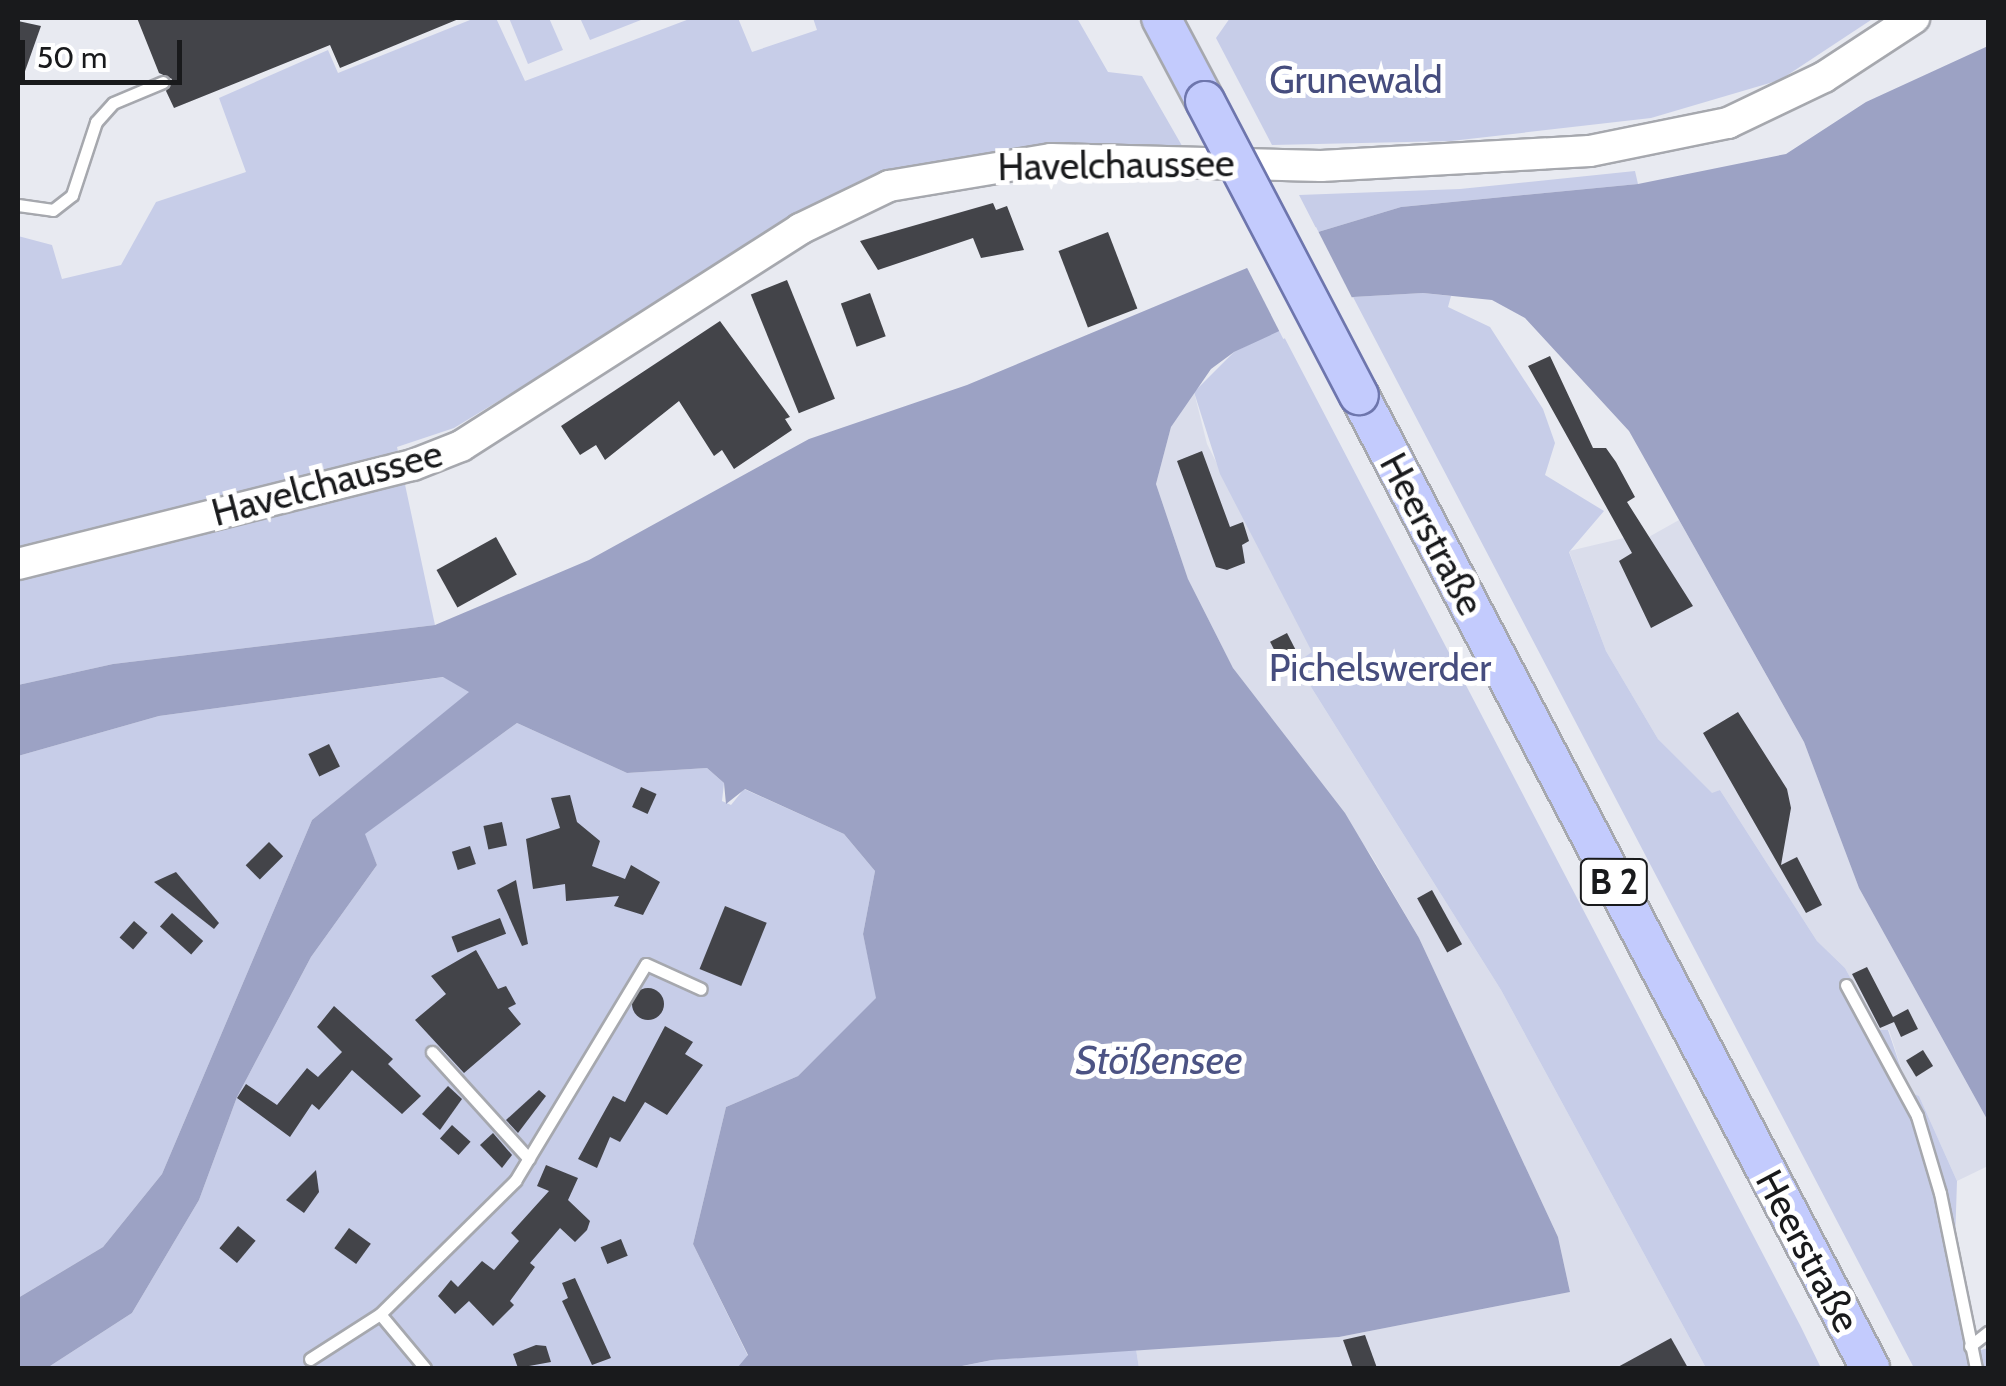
<!DOCTYPE html>
<html>
<head>
<meta charset="utf-8">
<style>
	body { margin:0 }
	#map { position:relative; width:2006px; height:1386px; overflow:hidden; background:#e8eaf1; font-family:Cabin,sans-serif }
	div>[style] { position:absolute }
	[style*='--x'] { left:calc(var(--x)*1px); top:calc(var(--y)*1px); width:calc(var(--w)*1px); rotate:calc(var(--a)*1deg) }
	.built>* { inset:0; background:#daddeb }
	.green>* { inset:0; background:#c7cde8 }
	.water>* { inset:0; background:#9ca2c4 }
	.pier>* { inset:0; background:#e8eaf1; transform-origin:0 0 }
	.building>* { inset:0; background:#434449; transform-origin:0 0 }
	.round { border-radius:50% }
	.roads { filter:drop-shadow(2px 0 #a6a8ae) drop-shadow(-2px 0 #a6a8ae) drop-shadow(0 2px #a6a8ae) drop-shadow(0 -2px #a6a8ae) }
	.service>* { height:11px; margin:-5.5px; padding:0 5.5px; transform-origin:5.5px; border-radius:5.5px; background:#fff }
	.tertiary>* { height:30px; margin:-15px; padding:0 15px; transform-origin:15px; border-radius:15px; background:#fff }
	.primary>* { height:38px; margin:-19px; padding:0 19px; transform-origin:19px; border-radius:19px; background:#c3cbfd }
	.bridges { filter:drop-shadow(2px 0 #6e76ad) drop-shadow(-2px 0 #6e76ad) drop-shadow(0 2px #6e76ad) drop-shadow(0 -2px #6e76ad) }
	.primary-bridge>* { height:38px; margin:-19px; padding:0 19px; transform-origin:19px; border-radius:19px; background:#c3cbfd }
	span { translate:-50% -50%; white-space:nowrap; text-align:center; line-height:1.15; -webkit-text-stroke:10px #fff; paint-order:stroke }
	.shield-label span { padding:2px 8px; background:#fff; border:2px solid; border-radius:8px; -webkit-text-stroke-width:0 }
	.shield-label { font-size:35px; color:#191a1c; font-weight:700 }
	.park-label { font-size:38px; color:#464d7e }
	.street-label { font-size:38px; color:#191a1c }
	.water-label { font-size:40px; color:#4c5384; font-style:italic }
	.frame { position:absolute; inset:0; border:20px solid #191a1c; pointer-events:none }
	.scale { position:absolute; left:20px; top:40px; width:162px; height:45px; box-sizing:border-box; border:5px solid #191a1c; border-top:0; padding-left:12px; font-size:30px; line-height:35px; white-space:nowrap; color:#191a1c; -webkit-text-stroke:8px #fff; paint-order:stroke }
</style>
</head>
<body>
<div id="map">
	<div class="built">
		<div style="clip-path:polygon(1194px 392px,1207px 444px,1313px 653px,1296px 663px,1501px 990px,1706px 1368px,1139px 1368px,1136px 1349px,1339px 1337px,1570px 1292px,1558px 1237px,1419px 938px,1371px 855px,1233px 668px,1188px 579px,1156px 484px,1171px 427px)"></div>
		<div style="clip-path:polygon(1679px 520px,1804px 742px,1859px 888px,1988px 1121px,1988px 1166px,1957px 1181px,1919px 1096px,1909px 1092px,1889px 1030px,1879px 1031px,1845px 968px,1817px 941px,1720px 790px,1712px 794px,1658px 739px,1606px 651px,1569px 551px,1624px 538px,1638px 543px)"></div>
	</div>
	<div class="green">
		<div style="clip-path:polygon(475px 18px,496px 18px,525px 81px,692px 18px,738px 18px,752px 52px,817px 30px,813px 18px,1077px 18px,1108px 72px,1142px 76px,1185px 151px,1007px 153px,907px 171px,777px 232px,454px 428px,397px 447px,435px 625px,113px 664px,18px 685px,18px 236px,52px 245px,62px 279px,121px 265px,156px 202px,246px 172px,219px 98px,328px 50px,338px 73px)"></div>
		<div style="clip-path:polygon(509px 18px,549px 18px,563px 50px,528px 64px)"></div>
		<div style="clip-path:polygon(580px 18px,646px 18px,590px 40px)"></div>
		<div style="clip-path:polygon(1230px 18px,1874px 18px,1780px 80px,1651px 118px,1451px 141px,1272px 145px,1216px 38px)"></div>
		<div style="clip-path:polygon(1635px 171px,1638px 184px,1401px 207px,1318px 232px,1299px 195px,1460px 189px)"></div>
		<div style="clip-path:polygon(1423px 293px,1451px 296px,1448px 307px,1490px 327px,1543px 409px,1555px 443px,1545px 475px,1604px 511px,1569px 552px,1606px 651px,1658px 739px,1712px 793px,1720px 790px,1817px 941px,1845px 968px,1879px 1030px,1888px 1030px,1909px 1092px,1919px 1096px,1957px 1181px,1955px 1242px,1981px 1350px,1988px 1348px,1988px 1368px,1914px 1368px,1353px 297px)"></div>
		<div style="clip-path:polygon(1280px 329px,1801px 1327px,1821px 1368px,1706px 1368px,1501px 990px,1296px 663px,1312px 652px,1220px 474px,1194px 392px,1234px 352px)"></div>
		<div style="clip-path:polygon(444px 677px,470px 692px,312px 820px,162px 1174px,103px 1247px,18px 1298px,18px 756px,159px 716px)"></div>
		<div style="clip-path:polygon(517px 723px,627px 773px,707px 768px,724px 783px,722px 801px,731px 805px,744px 789px,844px 834px,875px 871px,863px 934px,877px 998px,798px 1076px,726px 1107px,693px 1244px,748px 1356px,737px 1368px,47px 1368px,132px 1313px,199px 1200px,237px 1097px,311px 957px,377px 865px,364px 834px)"></div>
		<div style="clip-path:polygon(1136px 1349px,1139px 1368px,953px 1368px,992px 1360px)"></div>
	</div>
	<div class="water">
		<div style="clip-path:polygon(1988px 46px,1988px 1121px,1859px 888px,1804px 742px,1629px 431px,1525px 318px,1492px 300px,1423px 293px,1353px 297px,1234px 352px,1211px 369px,1171px 427px,1156px 484px,1188px 579px,1233px 668px,1345px 813px,1419px 938px,1558px 1237px,1570px 1292px,1339px 1337px,992px 1360px,952px 1368px,737px 1368px,748px 1355px,693px 1244px,726px 1107px,798px 1076px,876px 998px,863px 934px,875px 871px,844px 834px,745px 789px,726px 804px,724px 783px,707px 768px,627px 773px,517px 723px,365px 834px,377px 865px,311px 957px,237px 1097px,199px 1200px,132px 1313px,47px 1368px,18px 1368px,18px 1298px,103px 1247px,162px 1174px,312px 820px,469px 692px,443px 677px,159px 716px,18px 756px,18px 685px,113px 664px,435px 625px,589px 560px,809px 439px,967px 385px,1247px 268px,1318px 232px,1401px 207px,1638px 184px,1786px 154px,1866px 102px)"></div>
	</div>
	<div class="pier">
		<div style="left:1316px;top:227px;width:85px;height:80px;rotate:63deg"></div>
	</div>
	<div class="building">
		<div style="clip-path:polygon(137px 18px,461px 18px,340px 68px,330px 45px,174px 108px,166px 91px,172px 79px,159px 73px)"></div>
		<div style="clip-path:polygon(18px 21px,41px 26px,24px 74px,18px 74px)"></div>
		<div style="clip-path:polygon(993px 203px,996px 210px,1007px 206px,1024px 250px,981px 258px,973px 238px,878px 270px,860px 241px)"></div>
		<div style="left:1108px;top:232px;width:82px;height:53px;rotate:69deg"></div>
		<div style="left:787px;top:280px;width:128px;height:39px;rotate:68deg"></div>
		<div style="left:870px;top:293px;width:46px;height:31px;rotate:70deg"></div>
		<div style="clip-path:polygon(720px 321px,790px 417px,785px 419px,792px 430px,734px 469px,722px 450px,714px 456px,679px 401px,605px 460px,596px 445px,580px 455px,561px 426px)"></div>
		<div style="clip-path:polygon(1550px 356px,1593px 448px,1606px 448px,1616px 462px,1635px 497px,1627px 502px,1693px 606px,1651px 628px,1619px 561px,1632px 553px,1528px 366px)"></div>
		<div style="clip-path:polygon(1202px 451px,1230px 527px,1243px 522px,1249px 541px,1242px 545px,1245px 563px,1227px 570px,1216px 567px,1177px 461px)"></div>
		<div style="left:496px;top:537px;width:43px;height:68px;rotate:61deg"></div>
		<div style="left:1287px;top:633px;width:22px;height:19px;rotate:63deg"></div>
		<div style="clip-path:polygon(1738px 712px,1787px 789px,1791px 808px,1781px 865px,1797px 857px,1822px 905px,1806px 913px,1703px 733px)"></div>
		<div style="left:329px;top:744px;width:25px;height:23px;rotate:64deg"></div>
		<div style="left:641px;top:787px;width:17px;height:22px;rotate:24deg"></div>
		<div style="clip-path:polygon(570px 795px,577px 822px,600px 841px,592px 866px,625px 879px,631px 865px,660px 882px,643px 915px,614px 906px,619px 896px,566px 901px,565px 884px,533px 889px,526px 839px,560px 828px,551px 798px)"></div>
		<div style="left:502px;top:822px;width:24px;height:19px;rotate:78deg"></div>
		<div style="left:269px;top:842px;width:20px;height:33px;rotate:45deg"></div>
		<div style="left:470px;top:846px;width:19px;height:19px;rotate:72deg"></div>
		<div style="clip-path:polygon(176px 872px,219px 923px,214px 929px,154px 882px)"></div>
		<div style="clip-path:polygon(516px 880px,528px 944px,522px 946px,497px 890px)"></div>
		<div style="left:1432px;top:890px;width:62px;height:17px;rotate:61deg"></div>
		<div style="left:725px;top:906px;width:45px;height:68px;rotate:22deg"></div>
		<div style="left:172px;top:913px;width:42px;height:18px;rotate:42deg"></div>
		<div style="left:500px;top:918px;width:17px;height:52px;rotate:69deg"></div>
		<div style="left:134px;top:921px;width:18px;height:22px;rotate:41deg"></div>
		<div style="clip-path:polygon(476px 950px,498px 989px,506px 986px,516px 1004px,508px 1008px,521px 1024px,464px 1073px,415px 1020px,446px 994px,431px 976px)"></div>
		<div style="clip-path:polygon(1867px 967px,1893px 1017px,1908px 1009px,1918px 1029px,1901px 1037px,1894px 1022px,1880px 1028px,1852px 974px)"></div>
		<div class="round" style="left:632px;top:988px;width:32px;height:32px"></div>
		<div style="clip-path:polygon(334px 1006px,393px 1059px,388px 1064px,421px 1096px,402px 1114px,352px 1070px,319px 1110px,312px 1104px,290px 1137px,237px 1098px,246px 1084px,277px 1105px,307px 1068px,318px 1077px,342px 1052px,317px 1027px)"></div>
		<div style="clip-path:polygon(665px 1026px,693px 1042px,685px 1054px,703px 1065px,667px 1115px,645px 1102px,620px 1142px,610px 1137px,597px 1168px,578px 1159px,613px 1096px,625px 1102px)"></div>
		<div style="left:1923px;top:1050px;width:19px;height:20px;rotate:58deg"></div>
		<div style="clip-path:polygon(448px 1086px,462px 1099px,440px 1130px,422px 1114px)"></div>
		<div style="clip-path:polygon(539px 1090px,546px 1096px,518px 1133px,506px 1120px)"></div>
		<div style="left:452px;top:1125px;width:25px;height:18px;rotate:42deg"></div>
		<div style="clip-path:polygon(493px 1133px,512px 1155px,502px 1168px,480px 1145px)"></div>
		<div style="clip-path:polygon(546px 1165px,578px 1178px,568px 1200px,590px 1221px,587px 1230px,575px 1242px,560px 1228px,530px 1263px,535px 1267px,510px 1301px,514px 1305px,493px 1326px,469px 1301px,455px 1314px,438px 1296px,451px 1280px,458px 1287px,482px 1261px,494px 1270px,519px 1241px,511px 1233px,549px 1191px,537px 1186px)"></div>
		<div style="clip-path:polygon(316px 1170px,319px 1192px,304px 1213px,286px 1200px)"></div>
		<div style="left:238px;top:1226px;width:23px;height:29px;rotate:40deg"></div>
		<div style="left:349px;top:1228px;width:27px;height:25px;rotate:36deg"></div>
		<div style="left:621px;top:1239px;width:18px;height:22px;rotate:68deg"></div>
		<div style="clip-path:polygon(575px 1278px,611px 1358px,592px 1365px,562px 1301px,568px 1298px,562px 1283px)"></div>
		<div style="clip-path:polygon(1365px 1335px,1377px 1368px,1353px 1368px,1343px 1340px)"></div>
		<div style="clip-path:polygon(1671px 1338px,1688px 1368px,1616px 1368px)"></div>
		<div style="clip-path:polygon(536px 1345px,546px 1346px,551px 1362px,518px 1368px,513px 1354px)"></div>
	</div>
	<div class="roads">
		<div class="service">
			<div style="--x:18;--y:205;--w:35;--a:8"></div>
			<div style="--x:53;--y:210;--w:24;--a:-38"></div>
			<div style="--x:72;--y:195;--w:77;--a:-71.8"></div>
			<div style="--x:96;--y:122;--w:25;--a:-48"></div>
			<div style="--x:113;--y:103;--w:54;--a:-22.8"></div>
			<div style="--x:1846;--y:985;--w:149;--a:61.5"></div>
			<div style="--x:1917;--y:1116;--w:80;--a:73.4"></div>
			<div style="--x:1940;--y:1193;--w:179;--a:78.4"></div>
			<div style="--x:432;--y:1052;--w:144;--a:47.8"></div>
			<div style="--x:1970;--y:1346;--w:23;--a:-38"></div>
			<div style="--x:310;--y:1359;--w:83;--a:-32.7"></div>
			<div style="--x:425;--y:1368;--w:70;--a:-129.8"></div>
			<div style="--x:380;--y:1314;--w:190;--a:-44.6"></div>
			<div style="--x:515;--y:1181;--w:253;--a:-58.9"></div>
			<div style="--x:646;--y:964;--w:60;--a:24.4"></div>
		</div>
		<div class="tertiary">
			<div style="--x:18;--y:564;--w:407;--a:-14.1"></div>
			<div style="--x:413;--y:465;--w:52;--a:-21.6"></div>
			<div style="--x:461;--y:446;--w:403;--a:-32.6"></div>
			<div style="--x:800;--y:229;--w:99;--a:-25.8"></div>
			<div style="--x:889;--y:186;--w:164;--a:-9.5"></div>
			<div style="--x:1051;--y:159;--w:270;--a:1.5"></div>
			<div style="--x:1321;--y:166;--w:269;--a:-3.2"></div>
			<div style="--x:1590;--y:151;--w:141;--a:-11.5"></div>
			<div style="--x:1728;--y:123;--w:106;--a:-25.6"></div>
			<div style="--x:1824;--y:77;--w:108;--a:-33.2"></div>
		</div>
		<div class="primary">
			<div style="--x:1161;--y:18;--w:94;--a:62.1"></div>
			<div style="--x:1359;--y:395;--w:1099;--a:62.29"></div>
		</div>
	</div>
	<div class="bridges">
		<div class="primary-bridge">
			<div style="--x:1205;--y:101;--w:332;--a:62.4"></div>
		</div>
	</div>
	<div class="shield-label">
		<span style="left:1614px;top:882px">B 2</span>
	</div>
	<div class="park-label">
		<span style="left:1356px;top:80px">Grunewald</span>
		<span style="left:1380px;top:668px">Pichelswerder</span>
	</div>
	<div class="street-label">
		<span style="left:1116px;top:165px;rotate:-1deg">Havelchaussee</span>
		<span style="left:327px;top:483px;rotate:-15deg">Havelchaussee</span>
		<span style="left:1432px;top:534px;rotate:62deg">Heerstraße</span>
		<span style="left:1808px;top:1251px;rotate:62deg">Heerstraße</span>
	</div>
	<div class="water-label">
		<span style="left:1159px;top:1060px">Stößensee</span>
	</div>
	<div class="frame"></div>
	<div class="scale">50 m</div>
</div>
</body>
</html>
